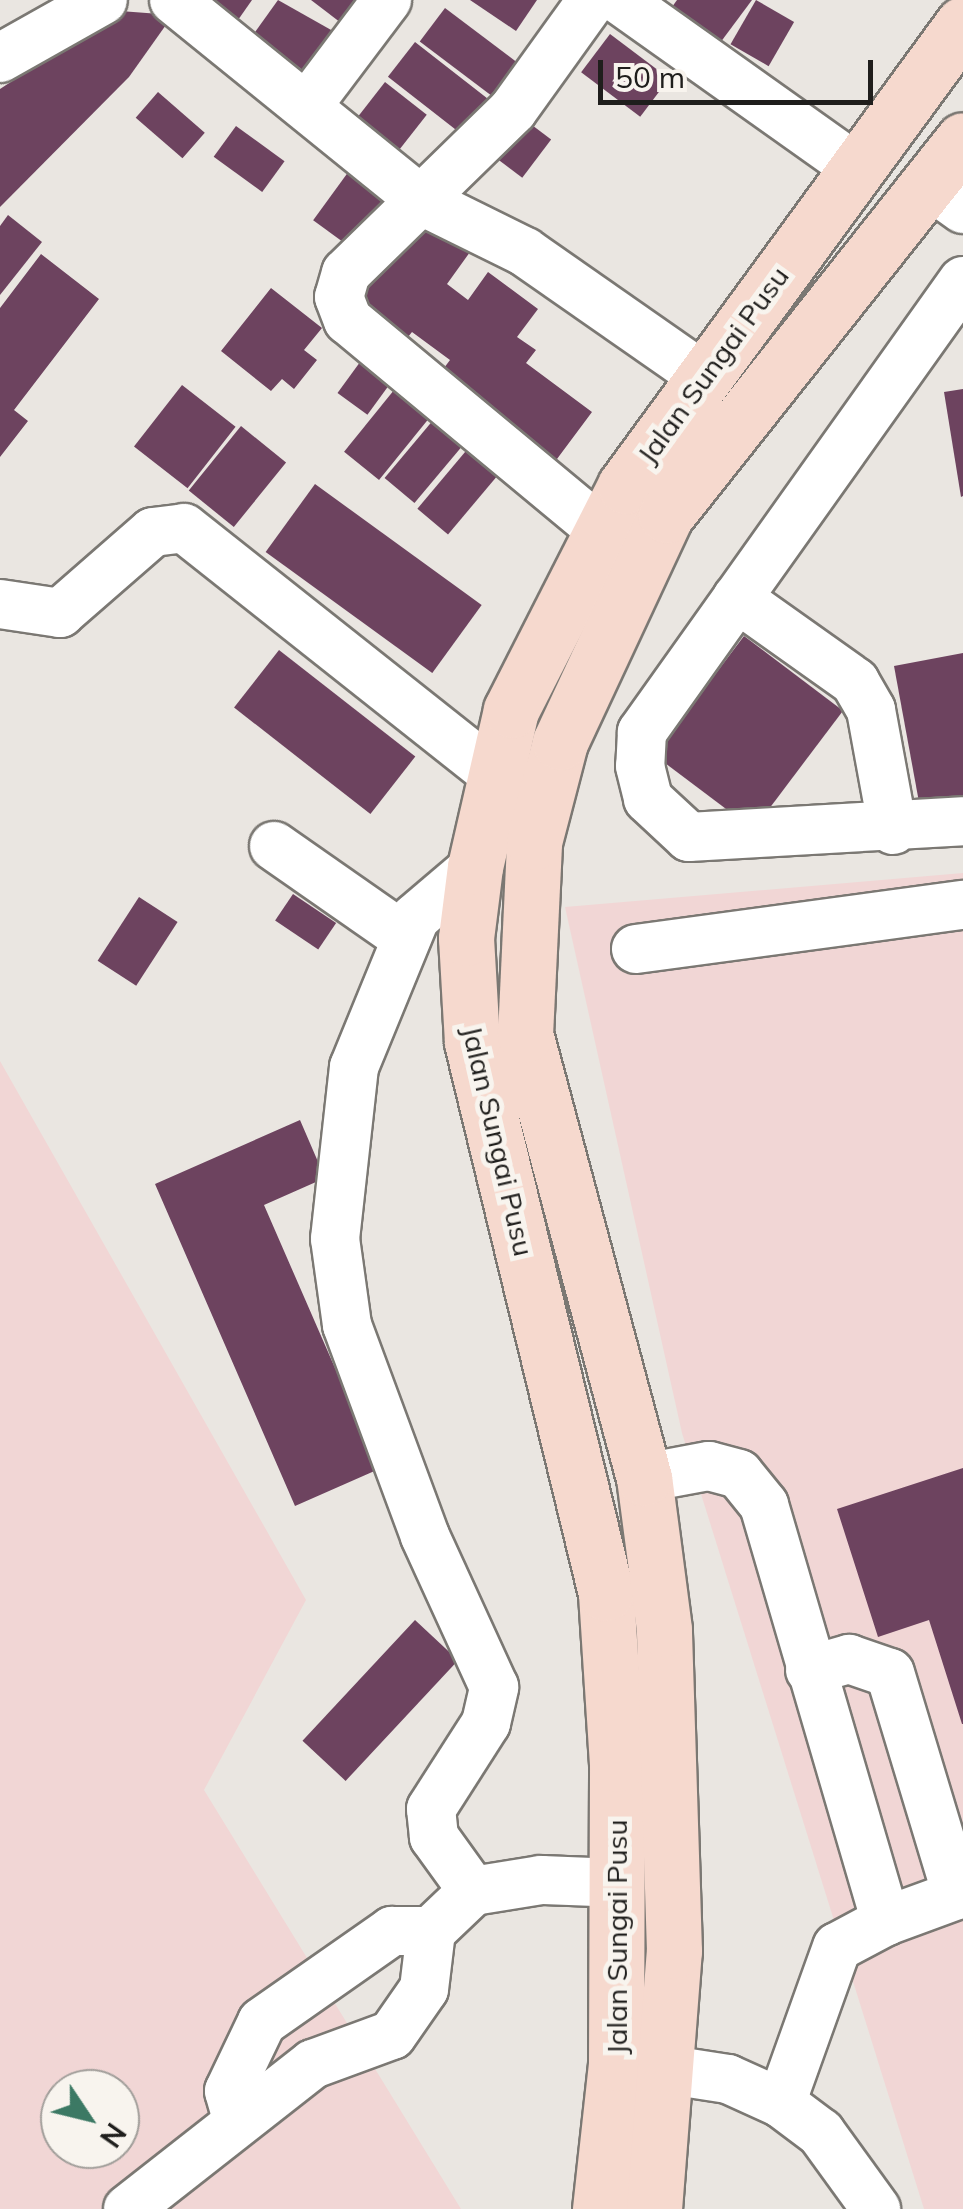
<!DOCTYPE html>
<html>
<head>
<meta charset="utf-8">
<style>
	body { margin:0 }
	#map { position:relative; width:963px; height:2209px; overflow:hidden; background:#eae6e1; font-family:Mulish,sans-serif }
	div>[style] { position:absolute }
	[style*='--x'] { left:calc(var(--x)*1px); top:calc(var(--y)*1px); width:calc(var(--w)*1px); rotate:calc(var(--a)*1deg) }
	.education>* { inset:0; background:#f1d6d5 }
	.building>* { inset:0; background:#6d435f; transform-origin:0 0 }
	.roads { filter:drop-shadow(2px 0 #7b7873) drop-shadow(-2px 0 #7b7873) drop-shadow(0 2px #7b7873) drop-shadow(0 -2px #7b7873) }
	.minor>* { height:48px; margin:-24px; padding:0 24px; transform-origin:24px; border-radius:24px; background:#fff }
	.major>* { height:55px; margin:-27.5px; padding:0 27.5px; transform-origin:27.5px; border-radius:27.5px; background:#f6d9ce }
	span { translate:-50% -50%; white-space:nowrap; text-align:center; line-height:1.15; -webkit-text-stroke:10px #f8f4ee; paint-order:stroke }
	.street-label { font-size:28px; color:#1f1e1c }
	.north { position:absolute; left:40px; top:2069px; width:100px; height:100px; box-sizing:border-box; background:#f8f4ee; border:2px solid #a19e9a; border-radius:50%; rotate:125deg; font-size:28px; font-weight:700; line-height:40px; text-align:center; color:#1f1e1c }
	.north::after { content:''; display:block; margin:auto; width:35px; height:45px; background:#3c7964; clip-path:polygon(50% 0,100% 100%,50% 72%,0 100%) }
	.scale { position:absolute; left:598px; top:60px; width:275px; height:45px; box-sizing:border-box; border:5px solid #1f1e1c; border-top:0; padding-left:12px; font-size:30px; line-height:35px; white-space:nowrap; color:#1f1e1c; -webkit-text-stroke:8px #f8f4ee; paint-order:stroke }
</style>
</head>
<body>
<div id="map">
	<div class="education">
		<div style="clip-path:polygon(963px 873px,963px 2209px,924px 2209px,682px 1433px,565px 907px)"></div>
		<div style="clip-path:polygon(evenodd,0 1061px,306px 1600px,204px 1790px,461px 2209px,0 2209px,0 1061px,60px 2089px,120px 2089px,120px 2149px,60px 2149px,60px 2089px)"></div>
	</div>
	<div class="building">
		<div style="clip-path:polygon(209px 0,252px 0,238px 20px)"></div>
		<div style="clip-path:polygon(278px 0,340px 35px,311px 76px,253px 35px)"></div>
		<div style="clip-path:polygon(311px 0,370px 0,349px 29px)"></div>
		<div style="clip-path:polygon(470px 0,537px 0,516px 31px)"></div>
		<div style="clip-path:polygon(677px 0,752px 0,720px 43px,672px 7px)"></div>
		<div style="left:756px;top:0;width:44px;height:51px;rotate:30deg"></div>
		<div style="left:445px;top:8px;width:95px;height:42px;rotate:37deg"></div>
		<div style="clip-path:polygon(120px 11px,173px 15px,129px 77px,0 207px,0 89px)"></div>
		<div style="left:610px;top:34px;width:74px;height:48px;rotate:37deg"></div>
		<div style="left:415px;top:42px;width:96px;height:44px;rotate:38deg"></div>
		<div style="left:385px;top:82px;width:53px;height:44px;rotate:38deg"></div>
		<div style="left:158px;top:92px;width:62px;height:34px;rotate:41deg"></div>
		<div style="left:520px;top:116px;width:39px;height:48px;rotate:37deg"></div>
		<div style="left:236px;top:126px;width:60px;height:38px;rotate:36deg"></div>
		<div style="left:349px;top:171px;width:59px;height:61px;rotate:36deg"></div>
		<div style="clip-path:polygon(417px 213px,470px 252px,447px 284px,468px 300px,488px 272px,538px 309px,517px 337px,536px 350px,526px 363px,592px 412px,554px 463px,438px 376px,450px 360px,412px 332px,404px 342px,351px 303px)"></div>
		<div style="clip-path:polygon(8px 215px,42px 242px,0 295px,0 226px)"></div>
		<div style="clip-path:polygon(41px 254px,99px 299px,14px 410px,28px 421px,0 457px,0 308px)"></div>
		<div style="clip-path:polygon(271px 288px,322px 328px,304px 350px,317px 360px,294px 389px,282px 379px,271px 391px,221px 351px)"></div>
		<div style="left:371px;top:347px;width:37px;height:57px;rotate:36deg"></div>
		<div style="left:407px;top:374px;width:45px;height:100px;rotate:39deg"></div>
		<div style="left:182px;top:385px;width:68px;height:78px;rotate:38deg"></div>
		<div style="clip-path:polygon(963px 389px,963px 496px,961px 497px,944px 392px)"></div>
		<div style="left:445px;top:406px;width:39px;height:94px;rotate:40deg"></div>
		<div style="left:241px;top:426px;width:58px;height:83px;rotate:39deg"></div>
		<div style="left:481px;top:433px;width:40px;height:99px;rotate:40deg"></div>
		<div style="left:315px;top:484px;width:206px;height:84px;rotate:36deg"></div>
		<div style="left:744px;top:636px;width:124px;height:149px;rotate:37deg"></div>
		<div style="left:279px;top:650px;width:173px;height:73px;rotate:38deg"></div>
		<div style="clip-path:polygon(963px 653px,963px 805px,921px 813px,894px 666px)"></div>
		<div style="left:293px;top:894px;width:52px;height:32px;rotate:34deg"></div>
		<div style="left:139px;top:897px;width:46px;height:76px;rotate:33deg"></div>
		<div style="clip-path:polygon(300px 1120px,325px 1178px,264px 1205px,379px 1469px,295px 1506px,155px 1184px)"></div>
		<div style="clip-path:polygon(963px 1468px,963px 1724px,962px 1724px,929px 1620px,878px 1637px,837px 1509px)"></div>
		<div style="left:415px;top:1620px;width:59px;height:165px;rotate:43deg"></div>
	</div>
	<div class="roads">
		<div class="minor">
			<div style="--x:174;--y:0;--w:319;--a:39"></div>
			<div style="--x:422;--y:201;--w:115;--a:26.3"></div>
			<div style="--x:525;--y:252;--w:217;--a:34.9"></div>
			<div style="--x:592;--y:0;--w:135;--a:125.7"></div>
			<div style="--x:513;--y:110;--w:233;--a:135.7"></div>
			<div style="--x:346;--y:273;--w:25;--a:106"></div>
			<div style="--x:339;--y:297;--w:25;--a:69"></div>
			<div style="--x:348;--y:320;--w:327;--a:39.7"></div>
			<div style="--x:620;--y:0;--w:292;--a:35.4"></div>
			<div style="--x:0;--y:58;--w:118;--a:-29.4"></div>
			<div style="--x:307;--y:106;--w:133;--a:-53"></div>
			<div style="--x:928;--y:184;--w:43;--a:35.5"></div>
			<div style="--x:963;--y:281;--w:554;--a:125.44"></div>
			<div style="--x:642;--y:732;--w:34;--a:93"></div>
			<div style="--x:640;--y:766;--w:34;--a:76"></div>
			<div style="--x:648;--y:799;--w:56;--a:42.8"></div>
			<div style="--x:689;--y:837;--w:274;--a:-3.3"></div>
			<div style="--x:737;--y:598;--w:145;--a:35.4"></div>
			<div style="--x:855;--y:682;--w:32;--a:60"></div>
			<div style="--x:871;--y:710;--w:122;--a:79.6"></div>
			<div style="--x:0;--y:604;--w:61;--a:8.5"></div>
			<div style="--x:60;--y:613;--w:123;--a:-41.1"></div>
			<div style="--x:153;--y:532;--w:31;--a:-7"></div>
			<div style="--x:184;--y:528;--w:398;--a:38.4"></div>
			<div style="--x:274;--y:846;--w:161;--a:34.9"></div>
			<div style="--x:636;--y:949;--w:330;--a:-7.7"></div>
			<div style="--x:644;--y:1478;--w:66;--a:-10.5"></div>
			<div style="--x:709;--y:1466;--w:31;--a:15"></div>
			<div style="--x:739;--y:1474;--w:40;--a:51"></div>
			<div style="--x:764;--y:1505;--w:434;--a:73.7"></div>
			<div style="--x:886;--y:1921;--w:55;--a:152"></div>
			<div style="--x:837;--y:1947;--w:166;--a:109.7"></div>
			<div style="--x:810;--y:1670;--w:41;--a:-15.8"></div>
			<div style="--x:849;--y:1659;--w:43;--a:18.9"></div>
			<div style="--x:890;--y:1673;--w:232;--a:73.2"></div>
			<div style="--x:957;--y:1895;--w:76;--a:159.9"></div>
			<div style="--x:473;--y:1891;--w:67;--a:-125.8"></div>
			<div style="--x:434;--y:1837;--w:28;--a:-96"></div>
			<div style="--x:431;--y:1809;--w:102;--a:-57.4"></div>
			<div style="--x:486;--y:1723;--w:37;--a:-77"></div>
			<div style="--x:494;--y:1687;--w:166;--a:-114.6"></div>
			<div style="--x:425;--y:1536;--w:225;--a:-110.3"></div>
			<div style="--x:347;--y:1325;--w:87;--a:-97.9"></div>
			<div style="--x:335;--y:1239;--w:173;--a:-83.7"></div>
			<div style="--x:354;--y:1067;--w:161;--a:-67.7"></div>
			<div style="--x:415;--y:918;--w:79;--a:-40.4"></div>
			<div style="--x:631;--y:2064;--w:98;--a:8.8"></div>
			<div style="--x:728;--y:2079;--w:58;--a:24.4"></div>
			<div style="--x:781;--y:2103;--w:50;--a:36.9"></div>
			<div style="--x:821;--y:2133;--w:94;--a:54.1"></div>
			<div style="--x:237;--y:2119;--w:29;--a:-106"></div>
			<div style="--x:229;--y:2091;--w:76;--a:-64.4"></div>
			<div style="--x:262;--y:2022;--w:159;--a:-35"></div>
			<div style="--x:392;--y:1931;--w:39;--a:0"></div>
			<div style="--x:128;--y:2209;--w:235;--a:-38.1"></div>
			<div style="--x:313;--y:2064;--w:84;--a:-20.2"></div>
			<div style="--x:392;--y:2035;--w:56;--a:-55.2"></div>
			<div style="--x:424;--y:1989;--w:58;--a:-83.1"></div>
			<div style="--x:431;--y:1931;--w:58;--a:-43.6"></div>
			<div style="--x:473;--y:1891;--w:69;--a:-9.2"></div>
			<div style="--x:541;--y:1880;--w:77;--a:2.2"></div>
		</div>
		<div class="major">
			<div style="--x:600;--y:2209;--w:147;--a:-83.7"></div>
			<div style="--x:616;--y:2063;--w:299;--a:-89.8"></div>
			<div style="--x:617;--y:1764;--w:171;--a:-93.7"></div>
			<div style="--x:606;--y:1593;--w:567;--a:-103.67"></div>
			<div style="--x:472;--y:1042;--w:104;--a:-93.3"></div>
			<div style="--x:466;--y:938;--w:72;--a:-82.8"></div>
			<div style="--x:475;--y:867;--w:161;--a:-77.1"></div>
			<div style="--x:511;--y:710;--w:251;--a:-63"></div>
			<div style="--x:625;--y:486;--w:572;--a:-53.81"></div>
			<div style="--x:654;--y:2209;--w:259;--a:-85.6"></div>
			<div style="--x:674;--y:1951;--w:322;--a:-91.8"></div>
			<div style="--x:664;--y:1629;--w:152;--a:-97.5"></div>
			<div style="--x:644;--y:1478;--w:459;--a:-105"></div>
			<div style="--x:525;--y:1035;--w:193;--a:-87.3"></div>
			<div style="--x:534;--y:842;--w:103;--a:-75.4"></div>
			<div style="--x:560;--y:742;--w:251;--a:-65"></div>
			<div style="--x:666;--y:515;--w:478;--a:-51.6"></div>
		</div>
	</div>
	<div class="street-label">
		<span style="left:713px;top:365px;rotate:-54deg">Jalan Sungai Pusu</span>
		<span style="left:498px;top:1141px;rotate:77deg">Jalan Sungai Pusu</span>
		<span style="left:617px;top:1937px;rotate:-90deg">Jalan Sungai Pusu</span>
	</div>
	<div class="north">N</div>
	<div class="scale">50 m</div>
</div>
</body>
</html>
